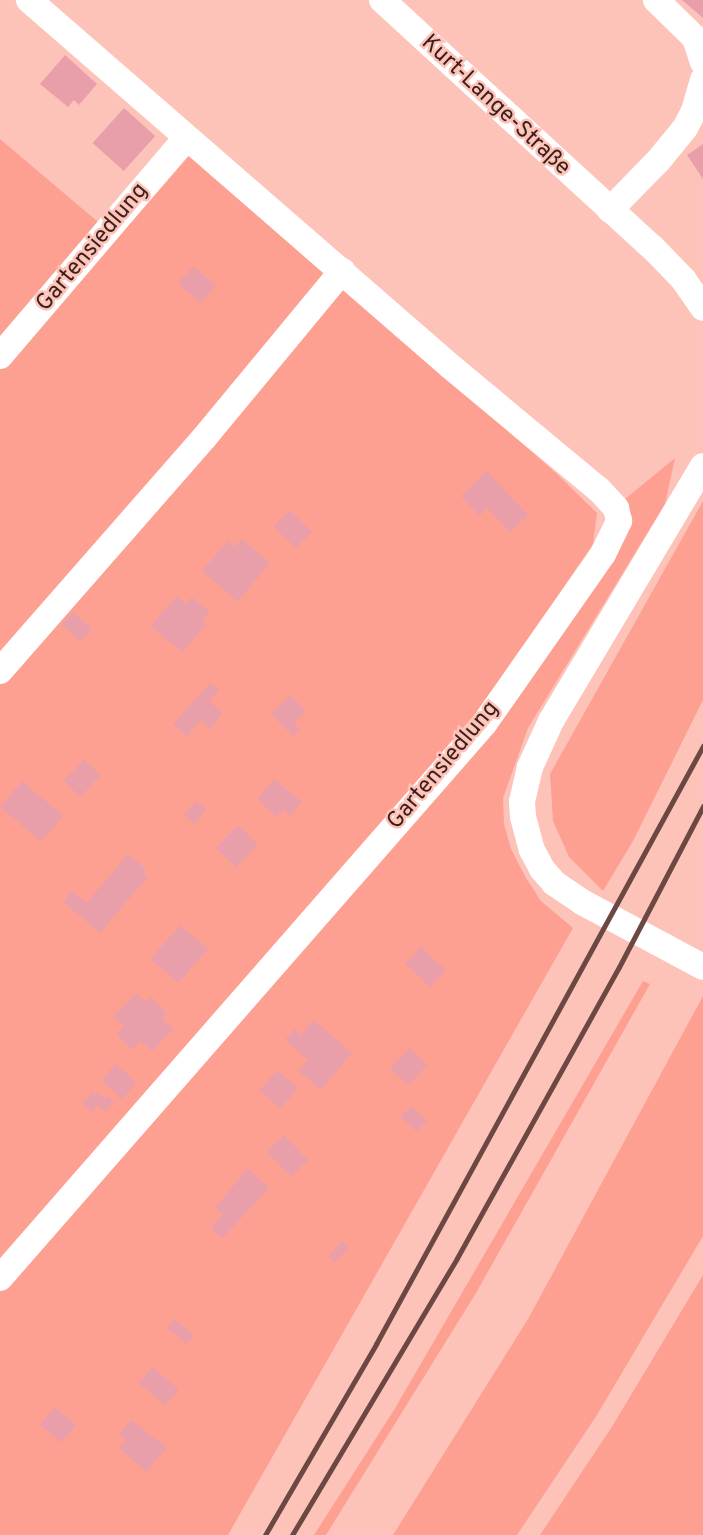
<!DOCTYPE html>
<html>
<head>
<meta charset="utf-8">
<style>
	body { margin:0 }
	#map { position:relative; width:703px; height:1535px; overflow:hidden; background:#fec3b8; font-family:Overpass,sans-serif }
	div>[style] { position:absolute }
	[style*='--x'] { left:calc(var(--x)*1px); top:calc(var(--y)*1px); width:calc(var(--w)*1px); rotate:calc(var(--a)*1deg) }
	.green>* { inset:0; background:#fea091 }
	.building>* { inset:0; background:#e89faa; transform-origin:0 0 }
	.street>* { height:26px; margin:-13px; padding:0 13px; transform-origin:13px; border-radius:13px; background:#fff }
	.rail>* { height:5px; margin:-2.5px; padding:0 2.5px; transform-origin:2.5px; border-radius:2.5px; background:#6c4843 }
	span { translate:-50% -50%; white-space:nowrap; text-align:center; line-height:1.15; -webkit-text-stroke:5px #fec3b8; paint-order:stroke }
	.street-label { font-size:23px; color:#3b1f1b }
</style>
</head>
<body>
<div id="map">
	<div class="green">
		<div style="clip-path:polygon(0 139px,117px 238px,191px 154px,556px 473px,597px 513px,593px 544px,473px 721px,402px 834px,625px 499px,675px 458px,665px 504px,528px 728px,503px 798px,504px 824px,511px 849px,526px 878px,541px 901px,573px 928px,228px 1535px,0 1535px)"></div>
		<div style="clip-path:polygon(703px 501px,703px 700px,633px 841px,603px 891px,569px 857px,553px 821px,550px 774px)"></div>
		<div style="clip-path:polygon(643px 981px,650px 984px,476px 1293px,326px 1535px,314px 1535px,394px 1410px)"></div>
		<div style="clip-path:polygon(703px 996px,703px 1236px,597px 1415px,517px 1535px,393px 1535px,528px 1319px)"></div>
		<div style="clip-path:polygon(703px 1275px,703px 1535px,540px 1535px,613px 1425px)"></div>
	</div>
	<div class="building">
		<div style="clip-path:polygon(682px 0,703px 0,703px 18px)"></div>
		<div style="clip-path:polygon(65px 55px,97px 84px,79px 105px,74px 100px,68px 107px,40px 84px)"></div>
		<div style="left:124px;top:108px;width:42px;height:47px;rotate:42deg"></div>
		<div style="clip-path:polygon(703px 144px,703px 179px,687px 155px)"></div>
		<div style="left:193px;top:266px;width:30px;height:23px;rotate:41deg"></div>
		<div style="clip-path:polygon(487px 471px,528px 515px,510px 532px,487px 508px,479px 516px,461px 496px)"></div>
		<div style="left:290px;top:510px;width:31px;height:23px;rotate:45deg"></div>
		<div style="clip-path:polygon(242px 539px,270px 563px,238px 602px,202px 571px,227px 541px,235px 547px)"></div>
		<div style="clip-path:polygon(177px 596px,186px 603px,192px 597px,210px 612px,203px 620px,206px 625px,182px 652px,151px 626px)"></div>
		<div style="left:73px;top:612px;width:25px;height:17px;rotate:42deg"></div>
		<div style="clip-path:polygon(210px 683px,219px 690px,209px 701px,223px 713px,210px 729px,201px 720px,187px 736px,173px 724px)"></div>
		<div style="clip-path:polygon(290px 695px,306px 711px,294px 723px,300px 729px,293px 736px,271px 714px)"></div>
		<div style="left:84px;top:759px;width:23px;height:30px;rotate:43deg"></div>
		<div style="clip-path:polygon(274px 779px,302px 802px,290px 816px,283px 810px,277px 817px,257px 799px)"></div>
		<div style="left:22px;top:781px;width:54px;height:34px;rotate:40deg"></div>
		<div style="left:196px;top:801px;width:13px;height:19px;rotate:39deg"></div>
		<div style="left:238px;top:825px;width:28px;height:32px;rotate:44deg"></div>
		<div style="clip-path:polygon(128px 854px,146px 869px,143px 873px,148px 877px,100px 933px,63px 902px,72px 891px,87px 902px)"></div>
		<div style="left:180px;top:925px;width:37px;height:45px;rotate:41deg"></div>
		<div style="left:421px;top:947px;width:34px;height:23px;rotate:43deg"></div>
		<div style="clip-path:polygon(136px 993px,146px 1002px,150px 997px,167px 1013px,162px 1018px,173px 1029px,152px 1051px,140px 1041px,132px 1050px,116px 1034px,124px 1026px,113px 1017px)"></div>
		<div style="clip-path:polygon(314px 1020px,352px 1053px,321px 1090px,298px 1071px,308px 1060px,285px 1040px,294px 1029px,301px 1035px)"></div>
		<div style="left:409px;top:1048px;width:25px;height:28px;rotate:43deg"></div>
		<div style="left:116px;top:1064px;width:28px;height:22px;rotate:42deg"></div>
		<div style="left:277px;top:1070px;width:28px;height:27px;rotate:41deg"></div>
		<div style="clip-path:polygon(92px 1092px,96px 1095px,98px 1092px,106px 1099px,108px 1096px,114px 1102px,106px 1112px,98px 1105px,92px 1112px,82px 1104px)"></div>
		<div style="left:411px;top:1106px;width:22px;height:15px;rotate:43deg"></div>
		<div style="left:284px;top:1135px;width:35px;height:24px;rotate:46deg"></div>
		<div style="clip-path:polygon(248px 1168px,269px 1188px,222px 1239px,211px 1228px,223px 1214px,215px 1208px)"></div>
		<div style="left:342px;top:1241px;width:9px;height:21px;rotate:41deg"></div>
		<div style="left:175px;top:1319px;width:25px;height:12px;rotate:40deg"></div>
		<div style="left:152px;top:1367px;width:35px;height:21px;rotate:40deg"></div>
		<div style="left:55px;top:1407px;width:28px;height:23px;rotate:41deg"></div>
		<div style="clip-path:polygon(131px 1420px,167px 1448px,146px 1472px,119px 1448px,126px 1440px,119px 1434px)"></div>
	</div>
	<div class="street">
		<div style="--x:382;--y:0;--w:366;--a:42.5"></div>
		<div style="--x:652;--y:247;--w:45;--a:45.9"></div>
		<div style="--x:683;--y:279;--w:35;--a:55"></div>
		<div style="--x:656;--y:0;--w:54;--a:44.3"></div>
		<div style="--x:695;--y:38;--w:25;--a:72"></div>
		<div style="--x:610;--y:210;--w:69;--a:-45.6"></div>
		<div style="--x:658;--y:161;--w:43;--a:-50.7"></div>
		<div style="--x:685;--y:128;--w:19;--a:-62"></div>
		<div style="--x:694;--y:111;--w:33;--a:-74"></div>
		<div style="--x:0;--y:356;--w:287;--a:-49.5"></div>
		<div style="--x:703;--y:466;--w:297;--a:120.8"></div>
		<div style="--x:551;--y:721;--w:51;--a:114.5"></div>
		<div style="--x:530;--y:767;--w:36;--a:103"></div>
		<div style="--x:522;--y:802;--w:15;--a:86"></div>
		<div style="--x:523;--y:817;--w:34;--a:75"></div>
		<div style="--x:532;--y:850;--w:21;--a:62"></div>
		<div style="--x:542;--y:869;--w:18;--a:49"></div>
		<div style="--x:554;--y:883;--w:34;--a:34"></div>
		<div style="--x:582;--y:902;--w:137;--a:28.2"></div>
		<div style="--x:0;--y:671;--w:310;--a:-48.8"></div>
		<div style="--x:204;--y:438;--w:217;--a:-50.4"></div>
		<div style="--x:0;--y:1278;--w:736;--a:-48.86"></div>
		<div style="--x:484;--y:724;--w:208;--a:-55"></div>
		<div style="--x:603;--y:554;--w:37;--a:-64"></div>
		<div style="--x:619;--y:521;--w:13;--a:-103"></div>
		<div style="--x:616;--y:508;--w:26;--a:-133"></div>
		<div style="--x:598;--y:489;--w:192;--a:-140.3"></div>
		<div style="--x:450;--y:366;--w:558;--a:-139"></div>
	</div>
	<div class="rail">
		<div style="--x:265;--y:1535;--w:221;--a:-59.8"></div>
		<div style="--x:376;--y:1344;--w:682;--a:-61.33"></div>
		<div style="--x:292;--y:1535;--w:322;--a:-59.2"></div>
		<div style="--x:457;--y:1258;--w:333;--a:-60.9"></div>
		<div style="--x:619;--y:967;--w:182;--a:-62.4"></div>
	</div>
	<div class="street-label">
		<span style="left:495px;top:106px;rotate:43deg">Kurt-Lange-Straße</span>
		<span style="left:93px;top:248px;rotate:-50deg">Gartensiedlung</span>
		<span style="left:444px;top:766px;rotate:-50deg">Gartensiedlung</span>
	</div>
</div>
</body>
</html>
